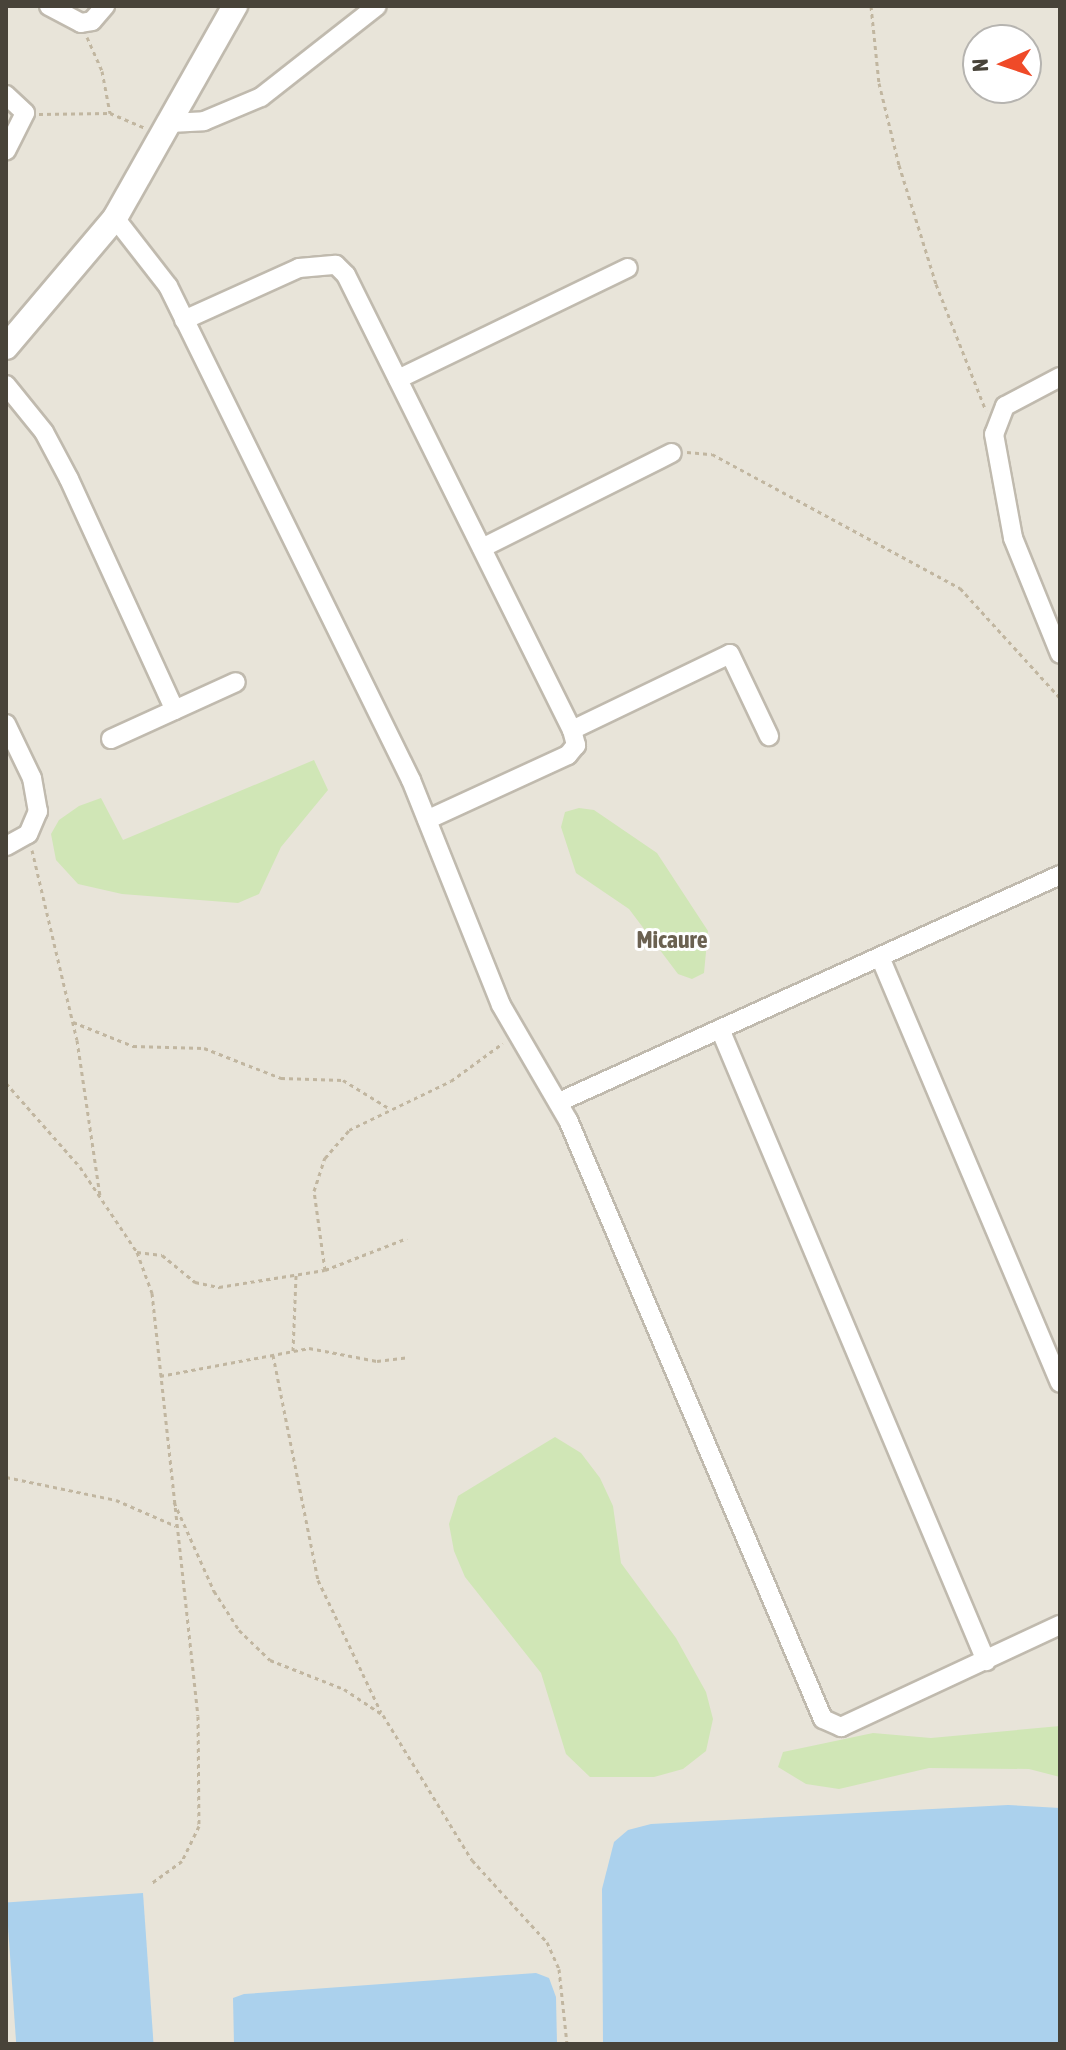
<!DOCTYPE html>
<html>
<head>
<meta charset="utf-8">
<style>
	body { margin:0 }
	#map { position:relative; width:1066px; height:2050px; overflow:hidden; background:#f5f2eb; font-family:"Asap Condensed",sans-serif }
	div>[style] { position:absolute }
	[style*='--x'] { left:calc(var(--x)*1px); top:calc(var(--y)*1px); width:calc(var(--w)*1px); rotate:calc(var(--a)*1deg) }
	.residential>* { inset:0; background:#e8e4d9 }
	.green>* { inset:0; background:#d0e6b6 }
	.water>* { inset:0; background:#abd1ed; transform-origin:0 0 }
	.path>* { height:3px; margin-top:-1.5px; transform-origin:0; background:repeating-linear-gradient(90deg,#c1b6a0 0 4px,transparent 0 8px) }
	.roads { filter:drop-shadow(2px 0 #c0baae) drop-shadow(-2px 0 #c0baae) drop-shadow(0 2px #c0baae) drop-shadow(0 -2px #c0baae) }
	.minor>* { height:18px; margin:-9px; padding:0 9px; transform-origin:9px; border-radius:9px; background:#fff }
	.tertiary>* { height:24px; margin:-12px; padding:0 12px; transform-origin:12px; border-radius:12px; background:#fff }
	span { translate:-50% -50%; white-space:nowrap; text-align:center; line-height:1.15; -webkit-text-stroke:6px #fff; paint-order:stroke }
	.neighbourhood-label { font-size:24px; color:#6b6151; font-weight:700 }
	.frame { position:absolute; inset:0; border:8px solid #484339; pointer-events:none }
	.north { position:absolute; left:962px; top:24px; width:80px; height:80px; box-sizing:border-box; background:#fff; border:2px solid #b6b4b0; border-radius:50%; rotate:267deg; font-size:22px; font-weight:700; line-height:32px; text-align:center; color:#484339 }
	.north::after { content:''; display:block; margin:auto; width:28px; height:36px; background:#ef4a28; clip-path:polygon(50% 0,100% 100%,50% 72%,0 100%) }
</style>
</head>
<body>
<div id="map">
	<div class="residential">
		<div style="clip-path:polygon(evenodd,6px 6px,1060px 6px,1060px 2044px,6px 2044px,6px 6px,978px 40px,1026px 40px,1026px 88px,978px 88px,978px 40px)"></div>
	</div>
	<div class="green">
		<div style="clip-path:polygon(314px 760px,328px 790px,281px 847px,259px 894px,238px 903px,122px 894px,78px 884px,56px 860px,51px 834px,59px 820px,79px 806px,101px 798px,123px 840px)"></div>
		<div style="clip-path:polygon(579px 808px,594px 810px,657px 853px,708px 931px,704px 973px,692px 979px,678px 974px,629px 909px,576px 873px,561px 827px,565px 812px)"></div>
		<div style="clip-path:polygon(555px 1437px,581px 1453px,600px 1478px,613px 1506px,621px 1563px,676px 1638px,706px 1692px,713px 1719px,706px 1751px,683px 1769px,654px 1777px,590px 1777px,566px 1754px,541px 1673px,465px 1577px,454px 1551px,449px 1524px,458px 1496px)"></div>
		<div style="clip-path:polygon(1060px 1726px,1060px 1777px,1029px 1769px,929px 1768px,839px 1789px,806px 1784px,778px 1767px,783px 1752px,873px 1733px,931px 1738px)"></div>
	</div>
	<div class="water">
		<div style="clip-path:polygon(1008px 1805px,1060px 1808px,1060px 2044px,603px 2044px,602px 1889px,614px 1842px,628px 1830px,651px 1824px)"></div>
		<div style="left:143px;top:1893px;width:151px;height:137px;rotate:86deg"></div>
		<div style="clip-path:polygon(536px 1973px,549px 1978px,556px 1997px,557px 2044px,234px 2044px,233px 1998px,244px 1994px)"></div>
	</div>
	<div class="path">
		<div style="--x:871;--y:6;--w:77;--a:84.1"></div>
		<div style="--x:879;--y:83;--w:84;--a:76.3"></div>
		<div style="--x:899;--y:165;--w:125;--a:72.7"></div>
		<div style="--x:936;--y:284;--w:136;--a:68.5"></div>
		<div style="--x:87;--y:37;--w:37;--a:66"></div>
		<div style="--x:102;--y:71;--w:43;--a:79.2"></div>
		<div style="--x:39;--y:114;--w:71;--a:-0.8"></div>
		<div style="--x:110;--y:113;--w:38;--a:23"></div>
		<div style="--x:687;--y:452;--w:25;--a:5"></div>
		<div style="--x:712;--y:454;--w:282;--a:28.4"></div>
		<div style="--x:960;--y:588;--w:149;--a:47.7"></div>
		<div style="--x:32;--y:850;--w:195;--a:76.7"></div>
		<div style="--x:77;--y:1040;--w:158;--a:81.6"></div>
		<div style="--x:73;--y:1022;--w:65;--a:21.8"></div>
		<div style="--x:133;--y:1046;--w:71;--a:1.6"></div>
		<div style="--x:204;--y:1048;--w:83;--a:21.3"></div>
		<div style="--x:281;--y:1078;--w:62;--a:1.8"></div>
		<div style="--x:343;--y:1080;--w:52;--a:31.5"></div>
		<div style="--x:6;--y:1083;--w:112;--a:48.6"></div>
		<div style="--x:80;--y:1167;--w:102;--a:56.2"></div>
		<div style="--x:137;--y:1252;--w:44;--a:69.9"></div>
		<div style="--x:152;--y:1293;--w:425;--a:83.8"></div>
		<div style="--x:198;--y:1716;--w:110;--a:89.5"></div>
		<div style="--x:199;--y:1826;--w:39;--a:116"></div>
		<div style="--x:182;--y:1861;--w:37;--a:144"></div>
		<div style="--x:137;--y:1252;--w:25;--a:7"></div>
		<div style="--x:162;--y:1255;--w:43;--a:39.3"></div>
		<div style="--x:195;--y:1282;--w:25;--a:12"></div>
		<div style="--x:219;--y:1287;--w:107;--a:-9.1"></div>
		<div style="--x:325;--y:1270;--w:88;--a:-21.3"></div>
		<div style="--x:325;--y:1270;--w:80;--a:-97.9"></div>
		<div style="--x:314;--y:1191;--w:35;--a:-72"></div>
		<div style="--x:325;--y:1158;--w:37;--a:-49"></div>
		<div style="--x:349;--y:1130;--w:113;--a:-25.7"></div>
		<div style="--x:451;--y:1081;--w:64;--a:-36.2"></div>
		<div style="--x:293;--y:1351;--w:76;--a:-87.7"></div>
		<div style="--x:273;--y:1355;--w:229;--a:78.7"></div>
		<div style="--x:318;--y:1580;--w:146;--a:64.5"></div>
		<div style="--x:160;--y:1376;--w:152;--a:-10.6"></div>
		<div style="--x:309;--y:1348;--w:69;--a:10.8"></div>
		<div style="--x:377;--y:1361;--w:31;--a:-7"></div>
		<div style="--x:6;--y:1477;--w:112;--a:11.8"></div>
		<div style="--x:116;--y:1500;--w:65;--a:23.4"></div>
		<div style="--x:174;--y:1502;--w:98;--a:65.8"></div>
		<div style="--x:214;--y:1591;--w:46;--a:57.3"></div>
		<div style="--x:239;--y:1630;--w:43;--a:44.1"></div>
		<div style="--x:270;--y:1660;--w:79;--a:21.4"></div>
		<div style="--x:344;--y:1689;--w:47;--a:33.7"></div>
		<div style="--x:383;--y:1715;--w:170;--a:58.5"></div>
		<div style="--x:472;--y:1860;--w:111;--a:47.6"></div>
		<div style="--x:547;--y:1942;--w:30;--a:66"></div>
		<div style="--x:559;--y:1969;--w:75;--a:83.9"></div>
	</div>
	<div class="roads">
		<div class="minor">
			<div style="--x:49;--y:6;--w:36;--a:28"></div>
			<div style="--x:81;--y:23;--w:11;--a:-10"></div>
			<div style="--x:92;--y:21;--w:20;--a:-49"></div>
			<div style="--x:6;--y:95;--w:26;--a:43"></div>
			<div style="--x:25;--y:113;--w:42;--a:116.6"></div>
			<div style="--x:170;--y:123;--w:34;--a:-3"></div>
			<div style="--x:204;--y:121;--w:62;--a:-22.8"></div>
			<div style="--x:261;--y:97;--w:147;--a:-38.1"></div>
			<div style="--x:115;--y:218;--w:86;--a:52.1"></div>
			<div style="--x:168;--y:286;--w:551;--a:63.81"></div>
			<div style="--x:411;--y:780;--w:242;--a:68.2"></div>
			<div style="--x:501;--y:1005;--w:133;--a:59.8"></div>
			<div style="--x:568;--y:1120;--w:651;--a:66.94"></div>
			<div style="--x:823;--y:1719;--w:20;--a:24"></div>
			<div style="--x:841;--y:1727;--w:242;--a:-25"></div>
			<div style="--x:184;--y:320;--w:126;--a:-24.3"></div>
			<div style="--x:299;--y:268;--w:37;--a:-5"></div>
			<div style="--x:336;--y:265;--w:14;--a:45"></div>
			<div style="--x:346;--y:275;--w:508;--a:63.59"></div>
			<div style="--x:572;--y:730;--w:16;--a:75"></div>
			<div style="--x:576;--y:745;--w:13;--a:129"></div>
			<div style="--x:568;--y:755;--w:155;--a:155.3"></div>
			<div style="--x:1060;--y:377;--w:62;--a:152.2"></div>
			<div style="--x:1005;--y:406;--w:30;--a:111"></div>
			<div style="--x:994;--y:434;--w:106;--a:79.6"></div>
			<div style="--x:1013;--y:538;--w:125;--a:67.9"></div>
			<div style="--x:398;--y:379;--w:255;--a:-25.8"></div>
			<div style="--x:6;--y:385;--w:60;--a:51"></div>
			<div style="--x:44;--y:432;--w:53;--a:62"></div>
			<div style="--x:69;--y:479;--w:254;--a:65.4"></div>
			<div style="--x:482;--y:548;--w:212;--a:-26.6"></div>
			<div style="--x:6;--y:724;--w:60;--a:64.3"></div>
			<div style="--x:32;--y:778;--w:34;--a:80"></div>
			<div style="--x:38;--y:811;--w:25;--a:113"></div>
			<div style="--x:28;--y:834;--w:25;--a:151"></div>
			<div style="--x:572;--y:730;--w:175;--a:-25.7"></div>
			<div style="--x:730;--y:654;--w:91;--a:64.6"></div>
			<div style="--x:111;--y:739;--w:137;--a:-24.5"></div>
			<div style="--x:880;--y:957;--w:462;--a:67.1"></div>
			<div style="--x:720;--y:1029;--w:686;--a:67.17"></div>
			<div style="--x:559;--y:1102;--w:550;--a:-24.37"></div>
		</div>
		<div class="tertiary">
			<div style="--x:6;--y:347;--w:169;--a:-49.8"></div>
			<div style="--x:115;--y:218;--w:244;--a:-60.5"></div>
		</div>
	</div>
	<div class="neighbourhood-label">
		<span style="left:672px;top:940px">Micaure</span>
	</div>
	<div class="frame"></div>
	<div class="north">N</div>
</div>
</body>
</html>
